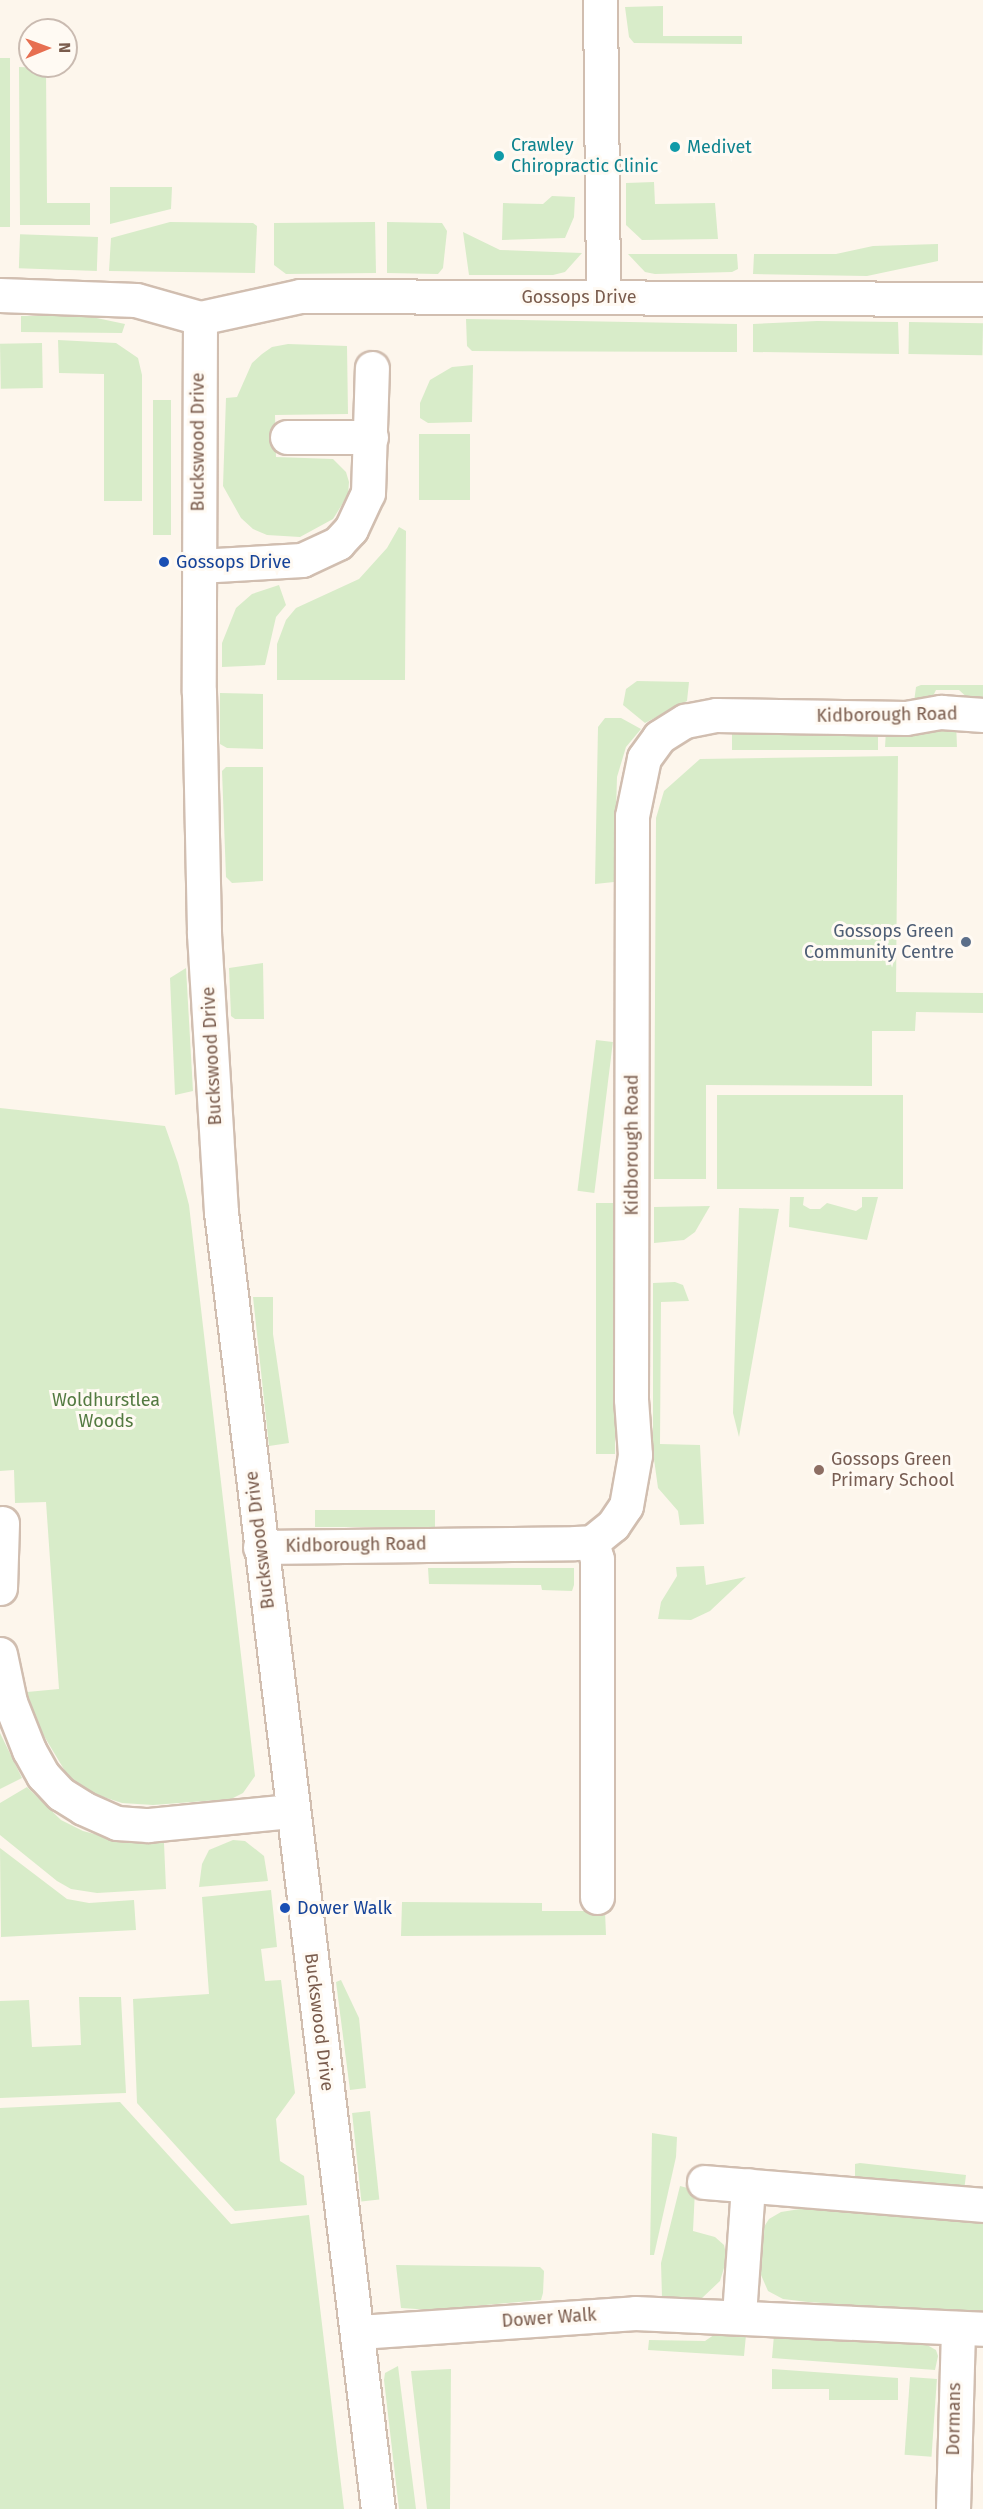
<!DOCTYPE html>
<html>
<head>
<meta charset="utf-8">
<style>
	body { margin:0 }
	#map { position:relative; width:983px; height:2509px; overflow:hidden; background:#fdf6ec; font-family:"Fira Sans",sans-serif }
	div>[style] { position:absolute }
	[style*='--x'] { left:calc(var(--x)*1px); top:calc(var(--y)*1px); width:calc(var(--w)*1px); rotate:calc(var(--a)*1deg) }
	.green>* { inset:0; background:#d8ecc9; transform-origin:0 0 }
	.roads { filter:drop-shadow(2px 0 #d1beb0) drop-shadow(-2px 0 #d1beb0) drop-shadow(0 2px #d1beb0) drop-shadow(0 -2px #d1beb0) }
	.minor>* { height:33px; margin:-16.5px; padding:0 16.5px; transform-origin:16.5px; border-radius:16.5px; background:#fff }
	.tertiary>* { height:33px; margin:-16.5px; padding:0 16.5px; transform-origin:16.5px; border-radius:16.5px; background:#fff }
	.dots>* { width:16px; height:16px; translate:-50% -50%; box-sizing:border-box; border:3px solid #fffaf3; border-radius:50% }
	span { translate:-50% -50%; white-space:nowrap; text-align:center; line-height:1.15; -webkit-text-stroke:6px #fffaf3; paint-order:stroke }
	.culture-label { font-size:18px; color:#0d838f }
	.left { translate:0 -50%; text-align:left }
	.street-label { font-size:18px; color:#7a5c4d }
	.transit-label { font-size:18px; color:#164399 }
	.service-label { font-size:18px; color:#4e5e75 }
	.right { translate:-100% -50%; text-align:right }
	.park-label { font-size:18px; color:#537a41 }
	.education-label { font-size:18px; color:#785e54 }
	.north { position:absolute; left:18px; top:18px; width:60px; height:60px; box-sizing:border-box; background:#fffaf3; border:2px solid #cabbb1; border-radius:50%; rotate:89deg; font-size:16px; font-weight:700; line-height:24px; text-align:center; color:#7a5c4d }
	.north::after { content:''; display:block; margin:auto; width:21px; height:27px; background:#e76f51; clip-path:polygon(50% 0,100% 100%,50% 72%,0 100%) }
</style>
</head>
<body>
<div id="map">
	<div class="green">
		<div style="clip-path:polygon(663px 6px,663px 36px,742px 36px,742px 44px,634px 43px,629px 37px,625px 7px)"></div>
		<div style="left:0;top:58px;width:10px;height:169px"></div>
		<div style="clip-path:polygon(19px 67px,46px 68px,47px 203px,90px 203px,90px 225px,20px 225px)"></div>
		<div style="clip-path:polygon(654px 182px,655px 204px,715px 203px,718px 239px,642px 240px,626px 225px,626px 183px)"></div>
		<div style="clip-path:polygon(110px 187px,172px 187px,171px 209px,110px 224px)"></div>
		<div style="clip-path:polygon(552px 196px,575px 197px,574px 217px,565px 238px,502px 240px,503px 203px,543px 204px)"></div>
		<div style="clip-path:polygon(170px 222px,253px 223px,257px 226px,255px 273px,109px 271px,111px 238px)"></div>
		<div style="clip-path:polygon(375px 222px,376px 273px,286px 274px,274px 265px,274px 223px)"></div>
		<div style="clip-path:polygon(387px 222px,442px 223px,447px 231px,443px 268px,438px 274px,387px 273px)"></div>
		<div style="clip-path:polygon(463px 232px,500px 250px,582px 253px,565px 272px,553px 275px,469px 275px)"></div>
		<div style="left:98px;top:237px;width:34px;height:78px;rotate:92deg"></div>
		<div style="clip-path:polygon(938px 244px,938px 261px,867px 276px,753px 274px,754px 254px,836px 254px,873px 246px)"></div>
		<div style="clip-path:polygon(628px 254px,737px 254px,738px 269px,732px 272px,655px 274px,645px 272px)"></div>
		<div style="clip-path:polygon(21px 316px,87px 316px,125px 324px,122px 333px,21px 332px)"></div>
		<div style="clip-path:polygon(466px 319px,737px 324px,737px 352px,472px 351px,467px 346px)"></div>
		<div style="clip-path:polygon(817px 321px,898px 322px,899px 354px,753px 352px,753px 324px)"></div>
		<div style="left:909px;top:322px;width:74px;height:32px;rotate:1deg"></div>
		<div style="clip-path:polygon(58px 340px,116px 343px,138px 358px,142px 375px,142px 501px,104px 501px,104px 374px,59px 373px)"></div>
		<div style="left:42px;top:343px;width:45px;height:42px;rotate:89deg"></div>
		<div style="clip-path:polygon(288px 344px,347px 346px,348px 414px,275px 415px,276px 457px,333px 459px,346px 472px,349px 482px,348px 495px,333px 519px,300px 537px,267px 535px,253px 529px,241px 518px,223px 486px,226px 398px,237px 397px,252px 363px,262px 354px,272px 347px)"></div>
		<div style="clip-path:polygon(473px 365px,472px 422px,428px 423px,420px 418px,420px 403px,430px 380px,452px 367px)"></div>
		<div style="left:153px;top:400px;width:18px;height:135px"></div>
		<div style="left:419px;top:434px;width:51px;height:66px"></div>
		<div style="clip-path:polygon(399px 527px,406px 531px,405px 680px,277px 680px,277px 644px,286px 620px,296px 608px,359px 579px,387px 548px)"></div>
		<div style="clip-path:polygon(279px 585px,286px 605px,276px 617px,265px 665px,222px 667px,222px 643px,236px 608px,252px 594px)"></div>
		<div style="clip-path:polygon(637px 681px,689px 682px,687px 701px,645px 723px,623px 705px,626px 689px)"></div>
		<div style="clip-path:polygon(921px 685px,983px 685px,983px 702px,971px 701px,959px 690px,936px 690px,931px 700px,914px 702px,916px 687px)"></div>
		<div style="clip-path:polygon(220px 693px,263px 694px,263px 749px,227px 748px,220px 744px)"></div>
		<div style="clip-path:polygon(605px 718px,621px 718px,641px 729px,626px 747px,617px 777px,614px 882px,595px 884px,598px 727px)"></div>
		<div style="clip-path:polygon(956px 722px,957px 747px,885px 747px,886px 730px)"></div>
		<div style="left:732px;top:729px;width:146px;height:21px"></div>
		<div style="clip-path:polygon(898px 756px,896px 992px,983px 993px,983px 1013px,916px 1012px,915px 1031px,872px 1031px,872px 1086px,706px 1085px,706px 1179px,654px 1179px,656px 818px,664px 791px,700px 759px)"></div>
		<div style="clip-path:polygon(226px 767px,263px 767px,263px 881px,232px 883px,226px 877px,222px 771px)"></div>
		<div style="clip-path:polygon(263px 963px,264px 1019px,235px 1019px,231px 1016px,229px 968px)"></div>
		<div style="clip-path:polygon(186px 968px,193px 1091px,175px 1095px,170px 978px)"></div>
		<div style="left:596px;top:1040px;width:17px;height:152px;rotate:7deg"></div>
		<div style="left:717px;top:1095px;width:186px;height:94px"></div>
		<div style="clip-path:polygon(0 1108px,165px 1126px,178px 1163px,189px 1205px,255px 1776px,243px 1793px,231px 1799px,153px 1805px,122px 1803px,91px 1793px,68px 1776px,38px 1726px,27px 1692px,59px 1689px,46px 1502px,15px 1503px,14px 1470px,0 1471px)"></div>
		<div style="clip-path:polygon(790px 1197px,804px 1197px,803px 1205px,810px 1209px,820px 1209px,827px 1203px,856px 1211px,862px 1207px,862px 1197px,878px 1197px,867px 1240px,789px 1227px)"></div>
		<div style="left:596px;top:1203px;width:19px;height:251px"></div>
		<div style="clip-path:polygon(710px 1206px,695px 1232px,684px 1240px,654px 1243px,654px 1207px)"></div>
		<div style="clip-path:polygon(739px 1208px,779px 1209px,739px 1437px,733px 1413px)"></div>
		<div style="clip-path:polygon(675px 1282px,683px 1285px,689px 1301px,661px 1302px,660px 1444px,700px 1445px,704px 1524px,680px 1525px,678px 1511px,658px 1488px,653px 1452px,653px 1283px)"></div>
		<div style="clip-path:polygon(253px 1297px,273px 1297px,273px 1334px,289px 1443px,269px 1446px)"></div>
		<div style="left:315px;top:1510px;width:120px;height:17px"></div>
		<div style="clip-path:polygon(704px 1566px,706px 1585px,746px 1577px,710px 1611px,691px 1620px,658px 1619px,661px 1602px,677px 1576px,676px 1567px)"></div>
		<div style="clip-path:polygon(428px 1568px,574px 1568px,574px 1585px,572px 1591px,542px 1590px,541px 1585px,429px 1584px)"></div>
		<div style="clip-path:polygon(0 1733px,22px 1778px,0 1789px)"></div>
		<div style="clip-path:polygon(27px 1787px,61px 1820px,83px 1831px,128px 1843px,164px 1843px,166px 1889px,97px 1893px,71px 1889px,57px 1881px,0 1835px,0 1803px)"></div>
		<div style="clip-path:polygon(233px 1840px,245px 1841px,264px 1856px,268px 1881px,199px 1887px,202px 1864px,209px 1850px)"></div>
		<div style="clip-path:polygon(0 1848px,67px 1899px,89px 1903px,134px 1900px,136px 1930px,1px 1937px)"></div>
		<div style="clip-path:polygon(271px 1890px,277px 1947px,261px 1949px,265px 1981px,281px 1980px,295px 2093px,276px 2119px,280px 2161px,304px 2176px,307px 2205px,235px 2211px,137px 2103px,133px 1999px,209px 1994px,202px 1897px)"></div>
		<div style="clip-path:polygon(402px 1902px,542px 1903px,542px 1911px,605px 1911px,606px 1935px,401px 1936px)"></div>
		<div style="clip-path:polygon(341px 1980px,359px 2018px,366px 2088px,350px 2090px,336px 1982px)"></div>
		<div style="clip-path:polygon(79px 1997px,121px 1997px,126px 2093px,0 2098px,0 2001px,29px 2000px,32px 2047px,81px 2045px)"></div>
		<div style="clip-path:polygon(120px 2102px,231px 2224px,309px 2215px,344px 2509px,0 2509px,0 2108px)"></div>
		<div style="left:370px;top:2111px;width:89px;height:18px;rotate:84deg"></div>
		<div style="clip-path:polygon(652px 2133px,677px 2137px,676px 2157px,654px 2255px,650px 2255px)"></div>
		<div style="clip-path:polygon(860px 2163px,966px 2175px,964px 2191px,855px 2178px,855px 2164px)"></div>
		<div style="clip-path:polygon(680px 2186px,695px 2190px,693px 2231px,715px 2237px,724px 2245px,727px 2258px,720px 2281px,701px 2299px,662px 2297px,661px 2263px)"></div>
		<div style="clip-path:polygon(819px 2206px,983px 2219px,983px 2314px,808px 2302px,783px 2299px,768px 2291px,761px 2275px,760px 2251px,762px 2230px,769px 2219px,781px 2212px)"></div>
		<div style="clip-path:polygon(396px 2265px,540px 2267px,544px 2271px,543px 2293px,541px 2300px,432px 2310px,401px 2308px)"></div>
		<div style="clip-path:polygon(724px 2328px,741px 2329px,746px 2335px,744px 2356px,648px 2350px,649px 2340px,705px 2341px)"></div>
		<div style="clip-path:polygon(774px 2335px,927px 2345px,936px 2350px,938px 2356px,935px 2370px,772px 2358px)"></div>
		<div style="clip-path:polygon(398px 2366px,416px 2509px,399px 2509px,384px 2380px,385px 2373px)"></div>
		<div style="clip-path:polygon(451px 2369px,450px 2509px,427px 2509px,411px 2371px)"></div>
		<div style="clip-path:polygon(772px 2369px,898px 2378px,898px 2400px,829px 2400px,829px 2389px,772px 2389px)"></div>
		<div style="left:910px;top:2377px;width:27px;height:78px;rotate:4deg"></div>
	</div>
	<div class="roads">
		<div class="minor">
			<div style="--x:600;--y:0;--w:297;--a:89.4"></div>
			<div style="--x:287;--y:437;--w:84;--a:0"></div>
			<div style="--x:199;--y:566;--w:103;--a:-3.3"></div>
			<div style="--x:302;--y:560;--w:40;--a:-25"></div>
			<div style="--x:338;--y:543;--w:19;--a:-47"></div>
			<div style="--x:351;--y:529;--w:40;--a:-65"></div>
			<div style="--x:368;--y:493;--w:125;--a:-88.2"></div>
			<div style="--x:592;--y:1542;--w:18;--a:74"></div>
			<div style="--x:597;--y:1559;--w:338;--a:90"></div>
			<div style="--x:260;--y:1547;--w:315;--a:-0.7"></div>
			<div style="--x:575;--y:1543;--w:17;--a:-3"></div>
			<div style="--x:592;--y:1542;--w:27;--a:-39"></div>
			<div style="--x:613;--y:1525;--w:23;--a:-56"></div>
			<div style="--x:626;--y:1506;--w:52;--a:-80"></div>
			<div style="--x:635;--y:1455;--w:56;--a:-94.1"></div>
			<div style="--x:631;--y:1399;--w:583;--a:-89.9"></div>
			<div style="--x:632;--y:816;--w:59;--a:-78.3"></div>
			<div style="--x:644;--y:758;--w:26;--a:-54"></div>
			<div style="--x:659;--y:737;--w:31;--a:-32"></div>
			<div style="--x:685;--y:721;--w:32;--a:-11"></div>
			<div style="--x:716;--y:715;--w:190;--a:0.9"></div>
			<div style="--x:906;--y:718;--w:36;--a:-10"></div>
			<div style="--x:941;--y:712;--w:42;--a:4.1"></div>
			<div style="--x:0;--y:1588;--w:65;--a:-88.2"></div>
			<div style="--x:0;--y:1654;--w:49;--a:78.2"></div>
			<div style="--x:10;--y:1702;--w:52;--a:68.4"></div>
			<div style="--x:29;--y:1750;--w:29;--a:61"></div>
			<div style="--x:43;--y:1775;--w:26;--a:47"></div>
			<div style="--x:61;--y:1794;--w:26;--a:32"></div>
			<div style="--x:83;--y:1808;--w:37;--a:24"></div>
			<div style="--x:117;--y:1823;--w:31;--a:4"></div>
			<div style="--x:148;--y:1825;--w:145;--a:-5.6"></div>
			<div style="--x:704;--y:2182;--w:280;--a:4.7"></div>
			<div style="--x:739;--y:2315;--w:130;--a:-86"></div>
			<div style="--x:359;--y:2332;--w:277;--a:-3.9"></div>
			<div style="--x:635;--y:2313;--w:348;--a:2.6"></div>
			<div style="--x:953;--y:2509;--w:181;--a:-88.4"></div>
		</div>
		<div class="tertiary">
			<div style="--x:0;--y:295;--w:136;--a:2.1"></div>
			<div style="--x:136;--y:300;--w:66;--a:15.7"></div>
			<div style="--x:200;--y:318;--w:102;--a:-12.4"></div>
			<div style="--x:300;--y:296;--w:683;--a:0.25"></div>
			<div style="--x:200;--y:318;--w:374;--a:90.2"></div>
			<div style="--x:199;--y:692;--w:242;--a:88.8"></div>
			<div style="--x:204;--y:934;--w:279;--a:86.5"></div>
			<div style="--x:221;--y:1212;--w:1306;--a:83.1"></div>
		</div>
	</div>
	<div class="dots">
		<div style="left:675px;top:147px;background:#0f9aa8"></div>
		<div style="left:499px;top:156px;background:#0f9aa8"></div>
		<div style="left:164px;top:562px;background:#1a4fb4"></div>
		<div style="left:966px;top:942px;background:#5c6f8a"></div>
		<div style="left:819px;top:1470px;background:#8d6e63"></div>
		<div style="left:285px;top:1908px;background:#1a4fb4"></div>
	</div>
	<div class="culture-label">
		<span class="left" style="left:511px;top:156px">Crawley<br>Chiropractic Clinic</span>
		<span class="left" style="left:687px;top:147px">Medivet</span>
	</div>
	<div class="street-label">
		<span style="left:579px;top:297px">Gossops Drive</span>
		<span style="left:198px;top:442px;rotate:-90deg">Buckswood Drive</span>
		<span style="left:887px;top:715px;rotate:-1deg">Kidborough Road</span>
		<span style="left:212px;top:1056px;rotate:-93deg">Buckswood Drive</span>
		<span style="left:632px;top:1145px;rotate:-90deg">Kidborough Road</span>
		<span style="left:260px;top:1540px;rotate:-97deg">Buckswood Drive</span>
		<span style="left:356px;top:1545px;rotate:-1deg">Kidborough Road</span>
		<span style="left:319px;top:2022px;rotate:83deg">Buckswood Drive</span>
		<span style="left:549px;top:2318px;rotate:-4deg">Dower Walk</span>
		<span style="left:954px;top:2419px;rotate:-89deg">Dormans</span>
	</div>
	<div class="transit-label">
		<span class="left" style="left:176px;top:562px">Gossops Drive</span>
		<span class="left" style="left:297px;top:1908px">Dower Walk</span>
	</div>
	<div class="service-label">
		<span class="right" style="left:954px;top:942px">Gossops Green<br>Community Centre</span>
	</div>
	<div class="park-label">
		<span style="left:106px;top:1411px">Woldhurstlea<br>Woods</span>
	</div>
	<div class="education-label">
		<span class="left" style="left:831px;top:1470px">Gossops Green<br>Primary School</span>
	</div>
	<div class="north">N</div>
</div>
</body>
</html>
